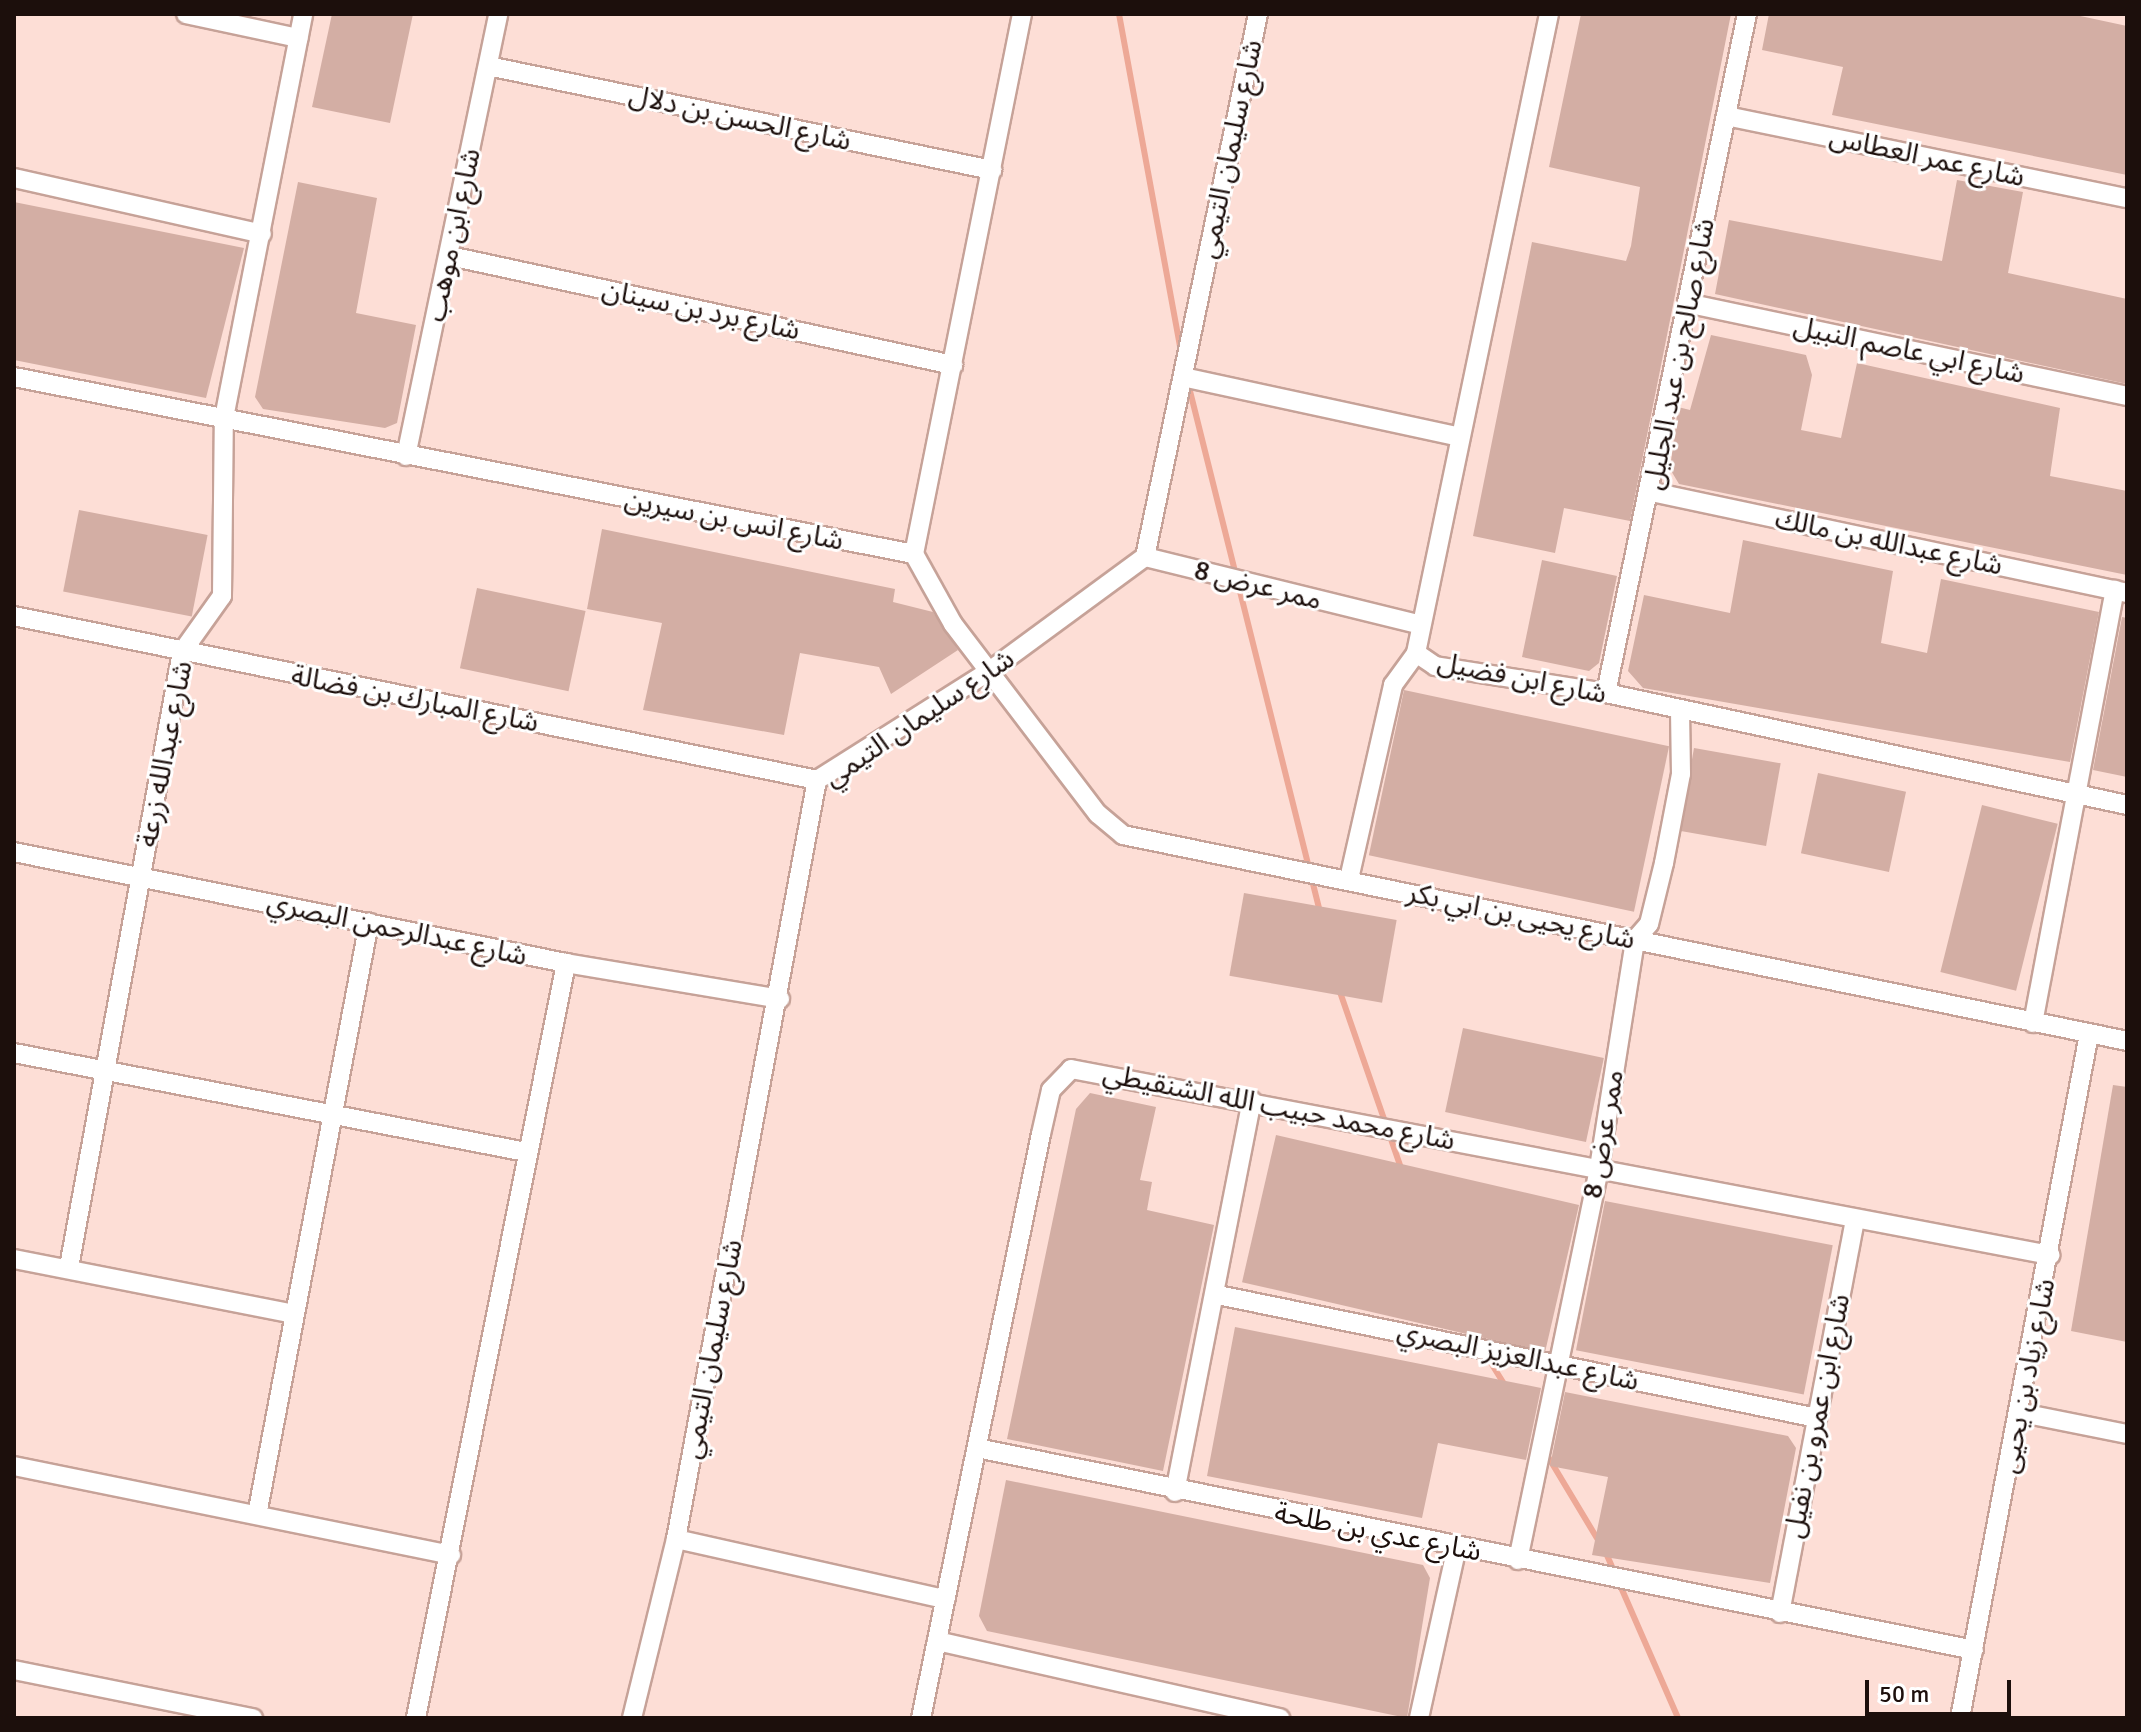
<!DOCTYPE html>
<html>
<head>
<meta charset="utf-8">
<style>
	body { margin:0 }
	#map { position:relative; width:2141px; height:1732px; overflow:hidden; background:#fdded6; font-family:Signika,"Noto Sans Arabic",sans-serif }
	div>[style] { position:absolute }
	[style*='--x'] { left:calc(var(--x)*1px); top:calc(var(--y)*1px); width:calc(var(--w)*1px); rotate:calc(var(--a)*1deg) }
	.stream>* { height:6px; margin:-3px; padding:0 3px; transform-origin:3px; border-radius:3px; background:#eda896 }
	.building>* { inset:0; background:#d3aea4; transform-origin:0 0 }
	.roads { filter:drop-shadow(2px 0 #c6a298) drop-shadow(-2px 0 #c6a298) drop-shadow(0 2px #c6a298) drop-shadow(0 -2px #c6a298) }
	.minor>* { height:18px; margin:-9px; padding:0 9px; transform-origin:9px; border-radius:9px; background:#fff }
	span { translate:-50% -50%; white-space:nowrap; text-align:center; line-height:1.15; -webkit-text-stroke:6px #fff; paint-order:stroke }
	.street-label { font-size:28px; color:#1c0f0c }
	.frame { position:absolute; inset:0; border:16px solid #1c0f0c; pointer-events:none }
	.scale { position:absolute; left:1865px; top:1680px; width:146px; height:36px; box-sizing:border-box; border:4px solid #1c0f0c; border-top:0; padding-left:10px; font-size:24px; line-height:28px; white-space:nowrap; color:#1c0f0c; -webkit-text-stroke:6px #fff; paint-order:stroke }
</style>
</head>
<body>
<div id="map">
	<div class="stream">
		<div style="--x:1119;--y:14;--w:345;--a:79.6"></div>
		<div style="--x:1188;--y:383;--w:545;--a:75.99"></div>
		<div style="--x:1340;--y:992;--w:189;--a:70.9"></div>
		<div style="--x:1467;--y:1324;--w:25;--a:58"></div>
		<div style="--x:1486;--y:1355;--w:36;--a:58"></div>
		<div style="--x:1544;--y:1450;--w:105;--a:59"></div>
		<div style="--x:1606;--y:1553;--w:180;--a:66.4"></div>
	</div>
	<div class="building">
		<div style="clip-path:polygon(332px 14px,413px 14px,390px 123px,312px 107px)"></div>
		<div style="clip-path:polygon(1581px 14px,1731px 14px,1630px 521px,1564px 508px,1555px 553px,1473px 536px,1532px 242px,1626px 261px,1631px 246px,1640px 187px,1549px 167px)"></div>
		<div style="clip-path:polygon(1769px 14px,2071px 14px,2127px 26px,2127px 175px,1832px 115px,1843px 67px,1762px 50px)"></div>
		<div style="clip-path:polygon(1957px 180px,2023px 192px,2008px 273px,2127px 299px,2127px 384px,1715px 294px,1729px 220px,1942px 261px)"></div>
		<div style="clip-path:polygon(298px 182px,377px 198px,356px 313px,416px 325px,397px 423px,385px 428px,263px 409px,255px 397px)"></div>
		<div style="clip-path:polygon(14px 202px,244px 248px,206px 398px,14px 360px)"></div>
		<div style="clip-path:polygon(1711px 335px,1806px 355px,1812px 375px,1801px 430px,1841px 438px,1857px 363px,2060px 408px,2050px 476px,2127px 491px,2127px 575px,1679px 484px,1670px 469px,1678px 407px,1690px 410px)"></div>
		<div style="left:79px;top:510px;width:131px;height:83px;rotate:11deg"></div>
		<div style="clip-path:polygon(602px 529px,895px 589px,893px 602px,933px 612px,958px 650px,891px 694px,879px 667px,800px 653px,784px 735px,643px 710px,662px 623px,587px 609px)"></div>
		<div style="clip-path:polygon(1743px 540px,1893px 571px,1881px 643px,1927px 653px,1941px 579px,2099px 612px,2070px 762px,1643px 688px,1628px 671px,1644px 595px,1730px 613px)"></div>
		<div style="clip-path:polygon(1542px 560px,1617px 576px,1599px 663px,1589px 671px,1522px 657px)"></div>
		<div style="left:477px;top:588px;width:111px;height:82px;rotate:12deg"></div>
		<div style="clip-path:polygon(2122px 617px,2127px 618px,2127px 777px,2093px 770px)"></div>
		<div style="left:1404px;top:690px;width:271px;height:169px;rotate:12deg"></div>
		<div style="left:1694px;top:748px;width:88px;height:84px;rotate:10deg"></div>
		<div style="left:1818px;top:773px;width:90px;height:82px;rotate:12deg"></div>
		<div style="left:1982px;top:805px;width:78px;height:172px;rotate:14deg"></div>
		<div style="left:1244px;top:893px;width:155px;height:84px;rotate:10deg"></div>
		<div style="left:1463px;top:1028px;width:144px;height:86px;rotate:12deg"></div>
		<div style="clip-path:polygon(2113px 1085px,2127px 1087px,2127px 1342px,2071px 1331px)"></div>
		<div style="clip-path:polygon(1090px 1093px,1156px 1107px,1140px 1180px,1152px 1182px,1147px 1210px,1214px 1225px,1163px 1471px,1007px 1439px,1076px 1109px)"></div>
		<div style="left:1276px;top:1135px;width:311px;height:151px;rotate:13deg"></div>
		<div style="left:1605px;top:1201px;width:232px;height:152px;rotate:11deg"></div>
		<div style="clip-path:polygon(1235px 1327px,1541px 1388px,1526px 1460px,1438px 1443px,1422px 1518px,1207px 1476px)"></div>
		<div style="clip-path:polygon(1565px 1392px,1788px 1436px,1796px 1448px,1770px 1583px,1592px 1555px,1608px 1477px,1550px 1466px)"></div>
		<div style="clip-path:polygon(1006px 1480px,1423px 1565px,1430px 1578px,1407px 1718px,987px 1631px,979px 1616px)"></div>
	</div>
	<div class="roads">
		<div class="minor">
			<div style="--x:186;--y:14;--w:115;--a:12.1"></div>
			<div style="--x:1549;--y:14;--w:653;--a:101.76"></div>
			<div style="--x:1416;--y:653;--w:23;--a:34"></div>
			<div style="--x:1435;--y:666;--w:173;--a:9"></div>
			<div style="--x:1606;--y:693;--w:533;--a:12.13"></div>
			<div style="--x:488;--y:66;--w:515;--a:11.66"></div>
			<div style="--x:1726;--y:116;--w:409;--a:11.6"></div>
			<div style="--x:14;--y:178;--w:254;--a:12.7"></div>
			<div style="--x:450;--y:256;--w:515;--a:12.23"></div>
			<div style="--x:1691;--y:304;--w:446;--a:11.9"></div>
			<div style="--x:14;--y:377;--w:917;--a:11.13"></div>
			<div style="--x:914;--y:554;--w:551;--a:-78.69"></div>
			<div style="--x:1183;--y:377;--w:279;--a:12.2"></div>
			<div style="--x:406;--y:456;--w:451;--a:-78.2"></div>
			<div style="--x:1652;--y:492;--w:486;--a:12"></div>
			<div style="--x:914;--y:554;--w:80;--a:60.9"></div>
			<div style="--x:953;--y:624;--w:239;--a:52.7"></div>
			<div style="--x:1098;--y:814;--w:33;--a:40"></div>
			<div style="--x:1123;--y:835;--w:1025;--a:11.59"></div>
			<div style="--x:1145;--y:557;--w:280;--a:13.8"></div>
			<div style="--x:14;--y:616;--w:820;--a:11.54"></div>
			<div style="--x:1606;--y:693;--w:693;--a:-78.27"></div>
			<div style="--x:14;--y:852;--w:563;--a:11.37"></div>
			<div style="--x:566;--y:963;--w:217;--a:9.5"></div>
			<div style="--x:1349;--y:879;--w:199;--a:-77.2"></div>
			<div style="--x:1393;--y:685;--w:39;--a:-54"></div>
			<div style="--x:2033;--y:1023;--w:441;--a:-79.3"></div>
			<div style="--x:14;--y:1053;--w:521;--a:10.94"></div>
			<div style="--x:14;--y:1259;--w:285;--a:11.1"></div>
			<div style="--x:69;--y:1267;--w:625;--a:-79.59"></div>
			<div style="--x:182;--y:652;--w:69;--a:-54.5"></div>
			<div style="--x:222;--y:596;--w:178;--a:-89.4"></div>
			<div style="--x:224;--y:418;--w:412;--a:-78.9"></div>
			<div style="--x:1218;--y:1295;--w:611;--a:11.6"></div>
			<div style="--x:2022;--y:1413;--w:107;--a:11.3"></div>
			<div style="--x:977;--y:1448;--w:1017;--a:11.45"></div>
			<div style="--x:14;--y:1466;--w:446;--a:11.5"></div>
			<div style="--x:1175;--y:1492;--w:399;--a:-78.9"></div>
			<div style="--x:257;--y:1515;--w:603;--a:-79.29"></div>
			<div style="--x:676;--y:1539;--w:276;--a:12.6"></div>
			<div style="--x:1518;--y:1560;--w:400;--a:-78.3"></div>
			<div style="--x:1599;--y:1168;--w:231;--a:-81"></div>
			<div style="--x:1635;--y:940;--w:21;--a:-49"></div>
			<div style="--x:1649;--y:924;--w:63;--a:-76.2"></div>
			<div style="--x:1664;--y:863;--w:91;--a:-79.2"></div>
			<div style="--x:1681;--y:774;--w:63;--a:-90.9"></div>
			<div style="--x:1780;--y:1613;--w:401;--a:-79.2"></div>
			<div style="--x:937;--y:1641;--w:352;--a:12.7"></div>
			<div style="--x:14;--y:1670;--w:244;--a:11.4"></div>
			<div style="--x:416;--y:1718;--w:770;--a:-78.76"></div>
			<div style="--x:632;--y:1718;--w:184;--a:-76.2"></div>
			<div style="--x:676;--y:1539;--w:772;--a:-79.48"></div>
			<div style="--x:817;--y:780;--w:206;--a:-32.3"></div>
			<div style="--x:991;--y:670;--w:191;--a:-36.3"></div>
			<div style="--x:1145;--y:557;--w:555;--a:-78.24"></div>
			<div style="--x:921;--y:1718;--w:596;--a:-78.39"></div>
			<div style="--x:1041;--y:1134;--w:45;--a:-77.2"></div>
			<div style="--x:1051;--y:1090;--w:29;--a:-46"></div>
			<div style="--x:1071;--y:1069;--w:997;--a:10.76"></div>
			<div style="--x:1419;--y:1718;--w:175;--a:-77.5"></div>
			<div style="--x:1960;--y:1718;--w:696;--a:-79.32"></div>
		</div>
	</div>
	<div class="street-label">
		<span style="left:740px;top:118px;rotate:12deg">شارع الحسن بن دلال</span>
		<span style="left:1230px;top:149px;rotate:-78deg">شارع سليمان التيمي</span>
		<span style="left:1927px;top:157px;rotate:12deg">شارع عمر العطاس</span>
		<span style="left:453px;top:235px;rotate:-78deg">شارع ابن موهب</span>
		<span style="left:701px;top:310px;rotate:12deg">شارع برد بن سينان</span>
		<span style="left:1909px;top:350px;rotate:12deg">شارع ابي عاصم النبيل</span>
		<span style="left:1679px;top:354px;rotate:-79deg">شارع صالح بن عبد الجليل</span>
		<span style="left:734px;top:520px;rotate:11deg">شارع انس بن سيرين</span>
		<span style="left:1889px;top:542px;rotate:12deg">شارع عبدالله بن مالك</span>
		<span style="left:1258px;top:585px;rotate:14deg">ممر عرض 8</span>
		<span style="left:1522px;top:678px;rotate:11deg">شارع ابن فضيل</span>
		<span style="left:415px;top:699px;rotate:11deg">شارع المبارك بن فضالة</span>
		<span style="left:919px;top:718px;rotate:-34deg">شارع سليمان التيمي</span>
		<span style="left:165px;top:754px;rotate:-79deg">شارع عبدالله زرعة</span>
		<span style="left:1521px;top:916px;rotate:12deg">شارع يحيى بن ابي بكر</span>
		<span style="left:397px;top:929px;rotate:12deg">شارع عبدالرحمن البصري</span>
		<span style="left:1279px;top:1107px;rotate:11deg">شارع محمد حبيب الله الشنقيطي</span>
		<span style="left:1603px;top:1134px;rotate:-80deg">ممر عرض 8</span>
		<span style="left:712px;top:1349px;rotate:-79deg">شارع سليمان التيمي</span>
		<span style="left:1518px;top:1356px;rotate:12deg">شارع عبدالعزيز البصري</span>
		<span style="left:2027px;top:1376px;rotate:-79deg">شارع زياد بن يحيى</span>
		<span style="left:1817px;top:1416px;rotate:-79deg">شارع ابن عمرو بن نفيل</span>
		<span style="left:1378px;top:1532px;rotate:11deg">شارع عدي بن طلحة</span>
	</div>
	<div class="frame"></div>
	<div class="scale">50 m</div>
</div>
</body>
</html>
